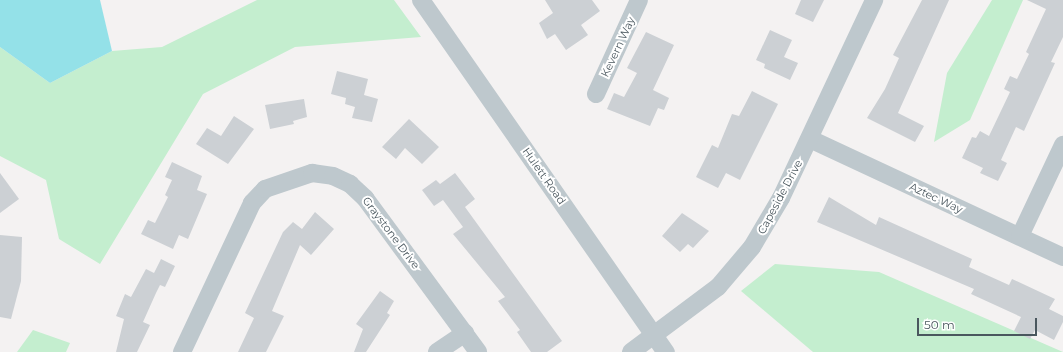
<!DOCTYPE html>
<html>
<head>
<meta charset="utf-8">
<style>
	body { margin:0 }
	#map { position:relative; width:1063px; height:352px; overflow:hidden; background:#f4f2f2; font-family:Montserrat,sans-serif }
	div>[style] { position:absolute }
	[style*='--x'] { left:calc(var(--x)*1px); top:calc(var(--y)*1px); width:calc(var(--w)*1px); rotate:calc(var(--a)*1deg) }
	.green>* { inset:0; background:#c4eecf }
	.water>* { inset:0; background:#94e1e8 }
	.building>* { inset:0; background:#ccd0d4 }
	.minor>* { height:18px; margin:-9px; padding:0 9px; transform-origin:9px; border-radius:9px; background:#bec8cd }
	span { translate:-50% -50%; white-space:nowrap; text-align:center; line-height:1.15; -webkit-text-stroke:4px #fff; paint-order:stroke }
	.street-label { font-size:11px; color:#4a575e }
	.scale { position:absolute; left:917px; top:318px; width:120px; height:18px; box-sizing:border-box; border:2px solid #4a575e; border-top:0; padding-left:5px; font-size:12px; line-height:14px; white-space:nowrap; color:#4a575e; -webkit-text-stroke:3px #fff; paint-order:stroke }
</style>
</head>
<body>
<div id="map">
	<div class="green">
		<div style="clip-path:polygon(257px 0,394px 0,421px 37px,295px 47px,203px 94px,100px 264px,59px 239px,46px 180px,0 156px,0 47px,50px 83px,112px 51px,162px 47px)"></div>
		<div style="clip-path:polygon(992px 0,1023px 0,970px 120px,934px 142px,947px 73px)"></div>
		<div style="clip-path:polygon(775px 264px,879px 272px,1063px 352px,813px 352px,741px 291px)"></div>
		<div style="clip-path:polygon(33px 330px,70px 343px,66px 352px,17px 352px)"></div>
	</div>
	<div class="water">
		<div style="clip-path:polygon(0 0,100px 0,112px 51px,50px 83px,0 47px)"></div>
	</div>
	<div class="building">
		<div style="clip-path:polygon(545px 0,592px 0,600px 11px,581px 25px,588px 35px,566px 50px,555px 34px,547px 39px,539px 23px,553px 13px)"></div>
		<div style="clip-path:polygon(801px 0,824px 0,813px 22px,795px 14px)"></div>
		<div style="clip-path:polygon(922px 0,949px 0,898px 113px,924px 126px,915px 142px,867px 118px,885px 89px,899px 58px,893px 55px)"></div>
		<div style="clip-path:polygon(1027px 0,1063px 0,1063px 37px,1051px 62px,1055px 63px,1024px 131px,1016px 127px,1001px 160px,1007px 163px,998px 181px,980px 173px,983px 168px,962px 158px,972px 137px,976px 138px,980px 131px,989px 136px,1010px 92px,1004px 89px,1010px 76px,1017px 79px,1029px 54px,1026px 52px,1046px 9px)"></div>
		<div style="clip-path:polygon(770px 30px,792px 40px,784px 57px,798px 63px,790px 80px,764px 68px,765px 64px,756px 60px)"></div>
		<div style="clip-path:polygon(646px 32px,674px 45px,653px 90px,669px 98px,664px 110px,658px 108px,650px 126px,607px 109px,614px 93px,624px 97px,637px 73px,627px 68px)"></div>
		<div style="clip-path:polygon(337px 71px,368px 79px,364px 95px,378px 99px,372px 122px,352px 118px,355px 107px,345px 104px,346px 98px,331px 94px)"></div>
		<div style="clip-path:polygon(752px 91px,778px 104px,740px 180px,726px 173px,718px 188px,696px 177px,712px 145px,718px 148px,732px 114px,739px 116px)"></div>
		<div style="clip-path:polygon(304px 99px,307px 117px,293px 121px,294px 124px,270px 129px,265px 105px)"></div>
		<div style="clip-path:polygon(234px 116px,254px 129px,228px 164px,196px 144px,207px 128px,221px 136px)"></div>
		<div style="clip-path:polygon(409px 119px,439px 147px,422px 164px,405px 148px,396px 159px,382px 147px)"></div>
		<div style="clip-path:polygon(172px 162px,202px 176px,197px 190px,207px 194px,188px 239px,179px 235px,173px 249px,141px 234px,148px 220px,155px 223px,168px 197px,165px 195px,172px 180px,165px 177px)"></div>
		<div style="clip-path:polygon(0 173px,19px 199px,0 213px)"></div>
		<div style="clip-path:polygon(455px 173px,475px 199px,465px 207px,562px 341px,547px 352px,531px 352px,517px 332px,520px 330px,498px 301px,505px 297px,453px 234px,463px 227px,443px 200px,434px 206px,422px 190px,436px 180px,440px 184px)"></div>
		<div style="clip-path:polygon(829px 197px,876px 225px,879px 217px,972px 259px,969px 267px,1009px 285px,1012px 279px,1055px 299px,1049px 309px,1063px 316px,1063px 322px,1054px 340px,1035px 330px,1030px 339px,1014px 331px,1021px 317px,971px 294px,974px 289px,817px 222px)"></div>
		<div style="clip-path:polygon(315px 212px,334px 229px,311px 255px,300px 245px,272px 311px,284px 316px,266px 352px,238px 352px,254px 318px,245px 313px,283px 232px,293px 222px,302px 229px)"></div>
		<div style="clip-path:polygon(682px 213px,709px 231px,693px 248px,688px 244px,680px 252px,662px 236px)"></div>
		<div style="clip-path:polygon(0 235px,22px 237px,21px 281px,11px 319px,0 317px)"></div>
		<div style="clip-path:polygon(161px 259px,175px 266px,165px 287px,160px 285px,156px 293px,143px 322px,150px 325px,137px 352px,116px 352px,124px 319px,116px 316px,125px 294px,131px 297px,146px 269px,154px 273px)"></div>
		<div style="clip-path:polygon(380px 291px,394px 301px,387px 313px,390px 315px,366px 352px,354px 352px,363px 329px,356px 324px)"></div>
	</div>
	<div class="minor">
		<div style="--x:421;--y:0;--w:429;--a:55.2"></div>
		<div style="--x:596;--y:94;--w:103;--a:-65.4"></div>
		<div style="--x:810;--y:139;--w:279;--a:25"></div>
		<div style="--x:1020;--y:236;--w:101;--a:-64.7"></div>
		<div style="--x:182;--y:352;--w:165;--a:-64.8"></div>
		<div style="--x:252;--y:203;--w:19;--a:-47"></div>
		<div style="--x:265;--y:189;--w:50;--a:-18.8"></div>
		<div style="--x:312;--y:173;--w:21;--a:8"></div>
		<div style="--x:333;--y:176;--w:19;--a:25"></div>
		<div style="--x:350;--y:184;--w:21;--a:43"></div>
		<div style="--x:365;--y:198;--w:191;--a:53.7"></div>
		<div style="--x:437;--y:352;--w:34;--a:-34"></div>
		<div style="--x:631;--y:352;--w:109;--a:-36.8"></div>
		<div style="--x:718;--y:287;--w:52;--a:-49.6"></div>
		<div style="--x:752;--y:247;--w:57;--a:-59.4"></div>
		<div style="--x:781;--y:198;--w:219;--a:-64.8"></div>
	</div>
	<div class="street-label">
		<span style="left:618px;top:47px;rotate:-65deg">Kevern Way</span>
		<span style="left:544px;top:176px;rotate:55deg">Hulett Road</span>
		<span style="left:780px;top:197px;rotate:-62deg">Capeside Drive</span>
		<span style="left:936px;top:198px;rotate:25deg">Aztec Way</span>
		<span style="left:391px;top:233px;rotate:53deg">Graystone Drive</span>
	</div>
	<div class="scale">50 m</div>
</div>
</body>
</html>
